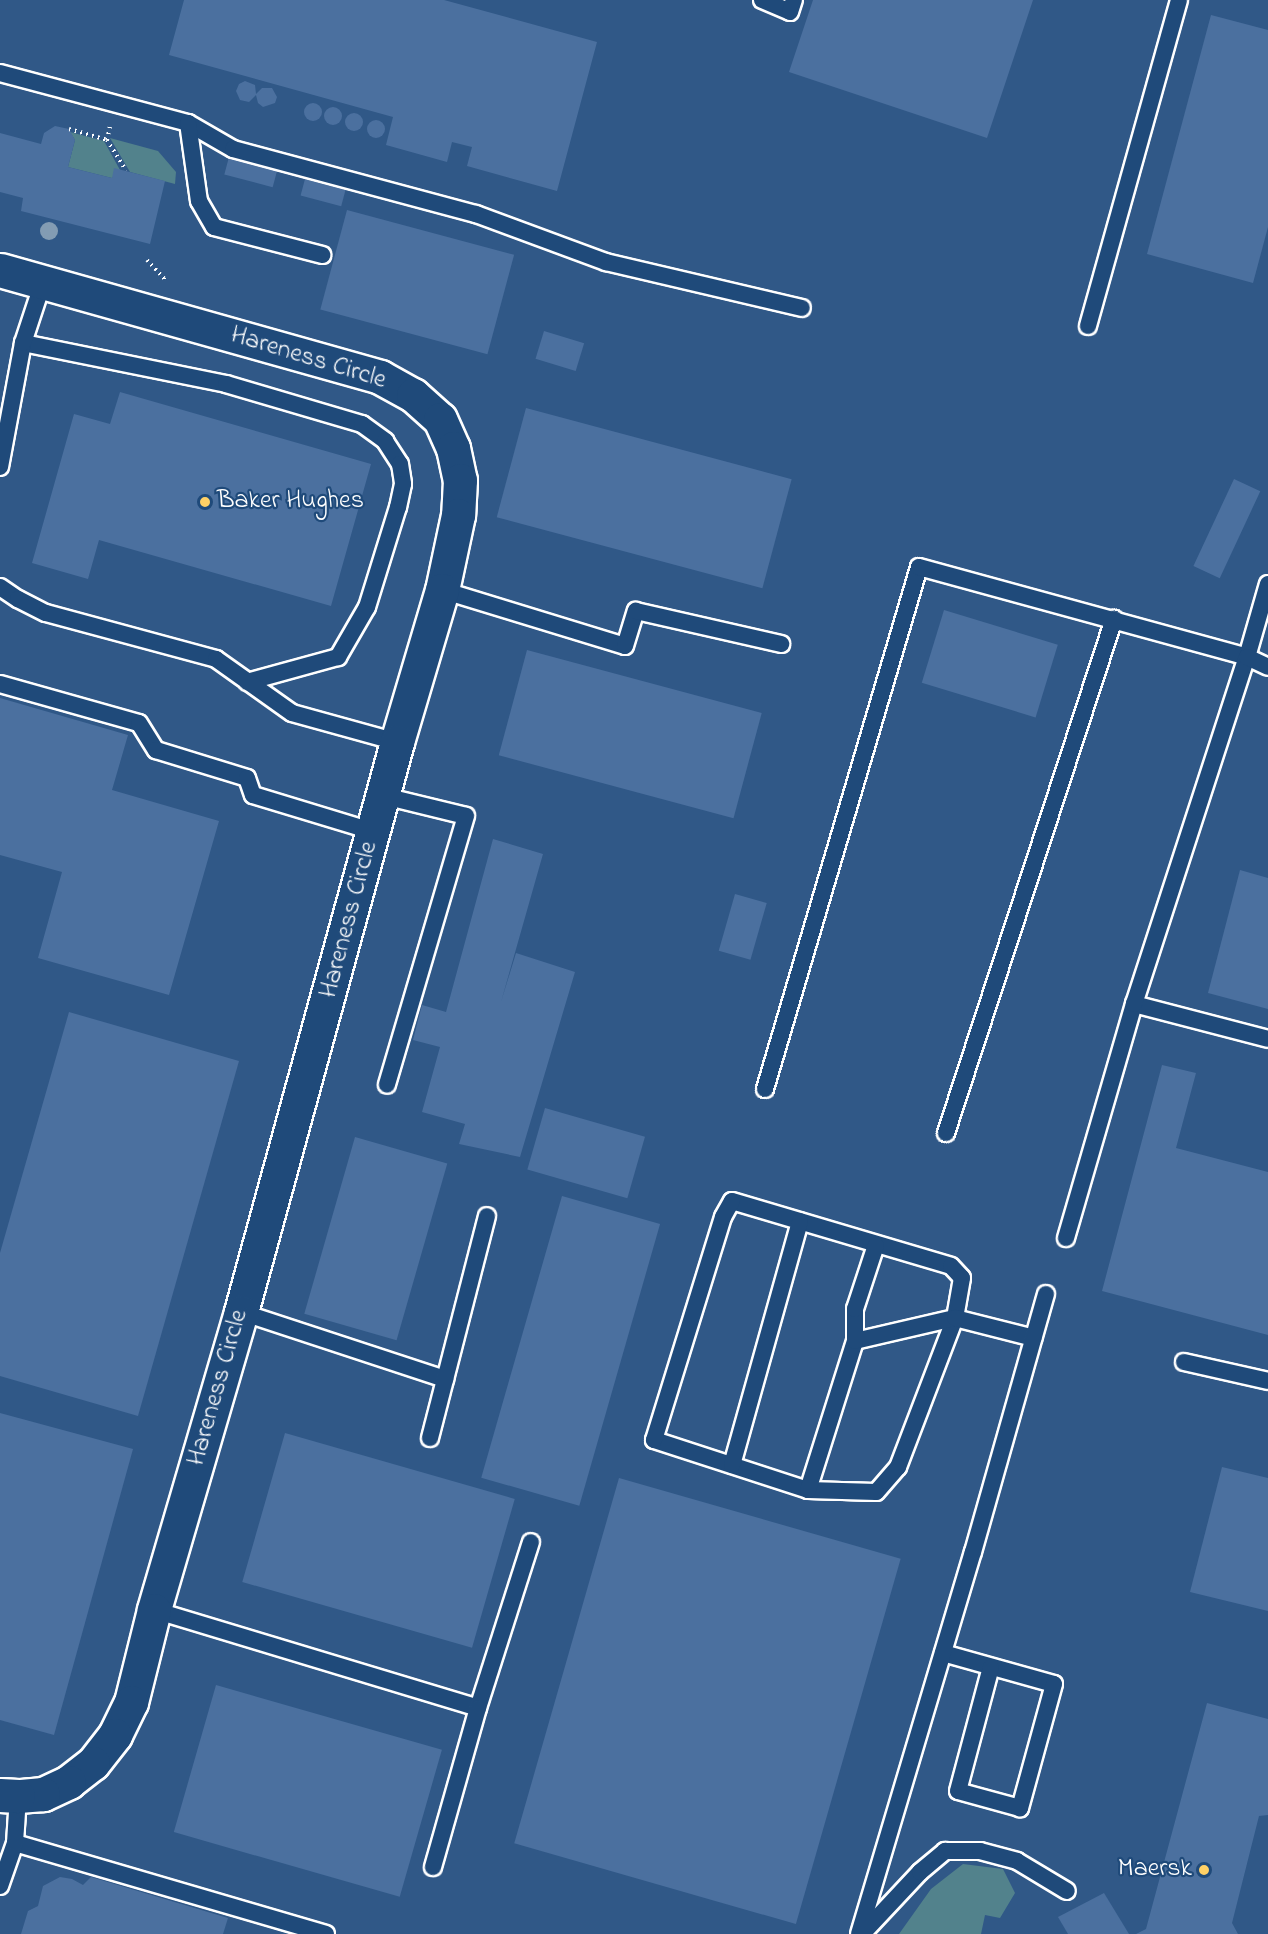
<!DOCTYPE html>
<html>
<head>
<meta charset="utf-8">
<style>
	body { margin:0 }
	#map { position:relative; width:1268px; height:1934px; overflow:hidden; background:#1f4a7a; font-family:"Indie Flower",sans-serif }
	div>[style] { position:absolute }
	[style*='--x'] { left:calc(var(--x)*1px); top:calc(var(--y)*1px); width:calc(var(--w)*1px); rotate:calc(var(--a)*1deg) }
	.built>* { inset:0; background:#305887; transform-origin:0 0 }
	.green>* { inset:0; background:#52828c }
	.building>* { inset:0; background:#4b709f; transform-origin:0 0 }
	.round { border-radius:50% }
	.path>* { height:4px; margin-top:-2px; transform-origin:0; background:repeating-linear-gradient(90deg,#fff 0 1.5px,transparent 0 6px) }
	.roads { filter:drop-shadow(2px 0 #fff) drop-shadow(-2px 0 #fff) drop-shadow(0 2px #fff) drop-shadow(0 -2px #fff) }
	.lane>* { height:16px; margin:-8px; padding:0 8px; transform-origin:8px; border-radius:8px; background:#1f4a7a }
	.street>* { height:33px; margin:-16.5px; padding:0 16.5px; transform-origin:16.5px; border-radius:16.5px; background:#1f4a7a }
	.trees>* { width:18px; height:18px; margin:-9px; border-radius:50%; background:#839cb3 }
	.dots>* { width:16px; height:16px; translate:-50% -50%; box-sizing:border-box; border:3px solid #1f4a7a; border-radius:50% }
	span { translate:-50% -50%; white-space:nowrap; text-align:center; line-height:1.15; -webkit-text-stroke:4.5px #1f4a7a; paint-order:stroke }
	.street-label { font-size:26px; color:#fff }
	.poi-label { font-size:26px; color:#fff }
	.left { translate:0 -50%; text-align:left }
	.right { translate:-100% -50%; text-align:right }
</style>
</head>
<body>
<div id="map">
	<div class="built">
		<div style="left:0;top:0;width:1268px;height:1934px"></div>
	</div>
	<div class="green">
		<div style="clip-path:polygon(70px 132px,104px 141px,120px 170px,112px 178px,68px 167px,75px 140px)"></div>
		<div style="clip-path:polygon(110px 138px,158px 151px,176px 172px,175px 184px,130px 172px)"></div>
		<div style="clip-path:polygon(963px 1864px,1003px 1869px,1015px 1893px,1000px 1918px,985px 1915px,981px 1934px,899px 1934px,931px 1889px)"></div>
	</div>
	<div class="building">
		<div style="clip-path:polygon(184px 0,444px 0,597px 42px,557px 191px,467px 166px,472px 147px,452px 142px,447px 162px,386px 145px,393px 117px,169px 55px)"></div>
		<div style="clip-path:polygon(813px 0,1033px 0,987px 138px,789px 72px)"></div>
		<div style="clip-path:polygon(1211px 15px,1268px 30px,1268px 227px,1253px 283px,1147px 254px)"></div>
		<div style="clip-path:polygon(245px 81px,255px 85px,256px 94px,262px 88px,272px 88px,277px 97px,275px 103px,263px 107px,258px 103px,256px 95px,249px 102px,240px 100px,236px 91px,239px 84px)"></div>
		<div class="round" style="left:304px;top:103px;width:18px;height:18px"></div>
		<div class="round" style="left:324px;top:107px;width:18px;height:18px"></div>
		<div class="round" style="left:345px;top:113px;width:18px;height:18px"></div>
		<div class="round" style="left:367px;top:120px;width:18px;height:18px"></div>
		<div style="clip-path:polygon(55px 126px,69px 129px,75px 140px,68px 167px,112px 178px,114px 168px,165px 181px,150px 244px,21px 211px,23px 198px,0 192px,0 133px,41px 144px,44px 133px)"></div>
		<div style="left:229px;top:157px;width:50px;height:18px;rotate:15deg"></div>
		<div style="left:305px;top:179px;width:42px;height:17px;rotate:15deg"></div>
		<div style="left:347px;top:210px;width:173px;height:103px;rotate:15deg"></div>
		<div style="left:544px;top:331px;width:42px;height:29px;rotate:17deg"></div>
		<div style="clip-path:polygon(120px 392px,371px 464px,331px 606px,99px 540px,88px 579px,32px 563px,74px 414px,110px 424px)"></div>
		<div style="left:526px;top:408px;width:275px;height:113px;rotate:15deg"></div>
		<div style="left:1234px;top:479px;width:29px;height:96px;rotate:25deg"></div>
		<div style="left:944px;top:610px;width:119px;height:76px;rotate:17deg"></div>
		<div style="left:527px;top:650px;width:243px;height:109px;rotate:15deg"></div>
		<div style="clip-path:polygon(0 698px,128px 735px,112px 790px,219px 821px,169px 995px,38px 958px,62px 872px,0 855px)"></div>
		<div style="clip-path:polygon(493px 839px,543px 854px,501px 1002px,516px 953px,575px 972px,520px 1157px,459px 1144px,465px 1124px,422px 1112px,440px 1047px,413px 1040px,422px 1005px,446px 1012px)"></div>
		<div style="clip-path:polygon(1240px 870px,1268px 878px,1268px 1009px,1208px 993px)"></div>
		<div style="left:735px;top:894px;width:33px;height:59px;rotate:16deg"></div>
		<div style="clip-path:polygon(69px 1012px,239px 1061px,138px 1416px,0 1376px,0 1253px)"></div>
		<div style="clip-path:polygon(1162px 1065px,1196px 1073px,1176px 1148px,1268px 1172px,1268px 1335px,1102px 1291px)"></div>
		<div style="left:545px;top:1108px;width:104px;height:64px;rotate:16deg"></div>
		<div style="left:355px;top:1137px;width:96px;height:184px;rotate:16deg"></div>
		<div style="left:562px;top:1196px;width:102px;height:293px;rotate:16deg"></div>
		<div style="clip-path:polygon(0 1413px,133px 1449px,54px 1735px,0 1720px)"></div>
		<div style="left:285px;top:1433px;width:239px;height:155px;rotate:16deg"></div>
		<div style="clip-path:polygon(1222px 1467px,1268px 1478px,1268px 1611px,1190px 1592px)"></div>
		<div style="left:619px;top:1478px;width:293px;height:380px;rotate:16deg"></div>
		<div style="left:216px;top:1685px;width:235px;height:153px;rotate:16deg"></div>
		<div style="clip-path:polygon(1207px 1703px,1268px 1719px,1268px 1815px,1259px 1816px,1232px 1923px,1238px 1934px,1136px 1934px,1146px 1929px)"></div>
		<div style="clip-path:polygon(60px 1877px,72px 1879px,83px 1885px,91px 1877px,228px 1918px,223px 1934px,21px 1934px,28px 1911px,38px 1906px,43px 1886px)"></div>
		<div style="clip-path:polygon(1104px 1893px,1129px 1934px,1068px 1934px,1058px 1917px)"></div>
	</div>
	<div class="path">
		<div style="--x:69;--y:129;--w:40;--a:16"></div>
		<div style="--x:107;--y:140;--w:36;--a:58"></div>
		<div style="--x:107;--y:140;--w:14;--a:-78"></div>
		<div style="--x:147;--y:260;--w:25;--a:47"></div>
		<div style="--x:164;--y:278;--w:5;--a:90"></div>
	</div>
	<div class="roads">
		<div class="lane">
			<div style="--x:762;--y:0;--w:30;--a:23"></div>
			<div style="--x:790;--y:12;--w:13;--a:-72"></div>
			<div style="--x:0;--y:73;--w:195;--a:14.9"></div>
			<div style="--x:188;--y:123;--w:52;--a:30"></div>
			<div style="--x:233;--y:149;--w:252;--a:15"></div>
			<div style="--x:476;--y:214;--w:139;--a:20.3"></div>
			<div style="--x:606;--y:262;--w:201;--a:13.2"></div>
			<div style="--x:188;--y:123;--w:79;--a:82"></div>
			<div style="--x:199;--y:201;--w:30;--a:60"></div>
			<div style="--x:214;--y:227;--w:112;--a:14.5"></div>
			<div style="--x:1088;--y:326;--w:338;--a:-74.4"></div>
			<div style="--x:23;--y:343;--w:207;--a:11.4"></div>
			<div style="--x:226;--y:384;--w:142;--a:16.4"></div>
			<div style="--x:362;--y:424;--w:29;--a:36"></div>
			<div style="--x:385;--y:441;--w:27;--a:57"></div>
			<div style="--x:400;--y:464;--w:20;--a:81"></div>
			<div style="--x:403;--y:484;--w:24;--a:102"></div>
			<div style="--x:398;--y:507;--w:105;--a:107.2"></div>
			<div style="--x:367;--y:607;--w:58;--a:120.1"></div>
			<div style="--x:338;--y:657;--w:94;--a:164.6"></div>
			<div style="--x:0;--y:467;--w:126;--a:-79.5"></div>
			<div style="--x:23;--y:343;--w:64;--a:-71.8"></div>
			<div style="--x:0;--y:587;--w:22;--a:34"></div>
			<div style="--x:18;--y:599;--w:31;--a:27"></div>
			<div style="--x:46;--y:613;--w:176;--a:15.1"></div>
			<div style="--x:216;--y:659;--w:93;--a:35.4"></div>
			<div style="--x:292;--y:713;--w:109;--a:15.4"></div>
			<div style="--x:442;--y:590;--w:191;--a:17"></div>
			<div style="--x:625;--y:646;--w:37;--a:-73"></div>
			<div style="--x:636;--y:611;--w:149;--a:12.8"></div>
			<div style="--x:0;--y:684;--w:144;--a:15.7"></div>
			<div style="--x:139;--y:723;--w:32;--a:58"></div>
			<div style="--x:156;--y:750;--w:95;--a:17.1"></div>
			<div style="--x:247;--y:778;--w:18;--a:71"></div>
			<div style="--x:253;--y:795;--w:127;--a:16.9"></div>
			<div style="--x:384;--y:796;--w:84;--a:13.7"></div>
			<div style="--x:466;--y:816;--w:280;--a:106.4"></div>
			<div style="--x:1134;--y:1004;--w:138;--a:14.6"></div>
			<div style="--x:765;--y:1089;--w:544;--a:-73.56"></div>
			<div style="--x:919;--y:567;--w:340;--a:15.3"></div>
			<div style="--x:1247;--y:657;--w:76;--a:-74"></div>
			<div style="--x:946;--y:1133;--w:541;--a:-71.9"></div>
			<div style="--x:732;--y:1201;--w:228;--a:16.5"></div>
			<div style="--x:951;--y:1266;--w:16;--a:47"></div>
			<div style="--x:962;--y:1278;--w:41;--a:99.9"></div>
			<div style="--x:955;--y:1318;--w:160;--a:110.9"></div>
			<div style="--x:898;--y:1467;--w:33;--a:131"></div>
			<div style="--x:876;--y:1492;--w:68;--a:-178.3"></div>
			<div style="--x:808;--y:1490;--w:162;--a:-162"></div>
			<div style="--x:654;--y:1440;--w:233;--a:-72.8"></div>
			<div style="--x:723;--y:1217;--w:18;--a:-61"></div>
			<div style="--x:1066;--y:1238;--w:244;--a:-73.8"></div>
			<div style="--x:1134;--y:1004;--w:365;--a:-72"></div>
			<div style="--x:1247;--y:657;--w:23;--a:25"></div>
			<div style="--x:241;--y:1312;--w:215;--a:18.2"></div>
			<div style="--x:855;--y:1341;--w:103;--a:-13"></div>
			<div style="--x:955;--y:1318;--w:81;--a:14.2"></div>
			<div style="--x:1184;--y:1362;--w:86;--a:12.7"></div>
			<div style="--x:430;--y:1438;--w:229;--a:-75.6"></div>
			<div style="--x:732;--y:1465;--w:253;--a:-74.4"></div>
			<div style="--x:808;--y:1490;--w:156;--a:-72.5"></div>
			<div style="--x:855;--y:1341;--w:32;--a:-90"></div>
			<div style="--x:855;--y:1309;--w:67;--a:-71.8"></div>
			<div style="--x:154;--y:1610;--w:338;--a:16.8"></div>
			<div style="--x:478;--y:1708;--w:174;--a:-72.3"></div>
			<div style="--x:943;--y:1653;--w:115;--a:15.6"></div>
			<div style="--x:1054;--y:1684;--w:129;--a:105.3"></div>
			<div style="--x:1020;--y:1808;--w:64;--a:-164.7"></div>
			<div style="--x:958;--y:1791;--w:128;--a:-75.1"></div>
			<div style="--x:15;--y:1843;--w:324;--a:16.3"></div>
			<div style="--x:433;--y:1867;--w:165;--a:-74.2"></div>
			<div style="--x:0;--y:1886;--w:46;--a:-70.8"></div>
			<div style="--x:15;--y:1843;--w:47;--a:-86.3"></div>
			<div style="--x:859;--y:1934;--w:399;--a:-73.4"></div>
			<div style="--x:973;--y:1552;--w:268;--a:-74.2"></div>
			<div style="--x:862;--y:1934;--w:85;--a:-46.9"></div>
			<div style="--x:920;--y:1872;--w:33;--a:-40"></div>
			<div style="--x:945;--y:1851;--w:35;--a:0"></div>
			<div style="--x:980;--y:1851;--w:38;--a:15"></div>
			<div style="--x:1017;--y:1861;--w:58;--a:31"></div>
		</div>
		<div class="street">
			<div style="--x:0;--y:270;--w:395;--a:15.7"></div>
			<div style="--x:380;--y:377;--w:38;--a:29"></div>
			<div style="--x:413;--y:395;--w:36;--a:42"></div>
			<div style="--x:440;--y:419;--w:32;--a:66"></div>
			<div style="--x:453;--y:448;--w:33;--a:78"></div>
			<div style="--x:460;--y:480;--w:35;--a:93"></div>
			<div style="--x:458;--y:515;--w:77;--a:102"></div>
			<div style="--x:442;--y:590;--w:159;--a:106.5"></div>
			<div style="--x:397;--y:742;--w:591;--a:105.31"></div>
			<div style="--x:241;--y:1312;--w:310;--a:106.3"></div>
			<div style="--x:154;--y:1610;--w:95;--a:104"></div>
			<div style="--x:131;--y:1702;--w:37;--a:116"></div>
			<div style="--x:115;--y:1735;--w:36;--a:128"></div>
			<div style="--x:93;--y:1763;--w:31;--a:142"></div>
			<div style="--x:69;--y:1782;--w:29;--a:155"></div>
			<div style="--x:43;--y:1794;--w:25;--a:175"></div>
			<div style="--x:18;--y:1796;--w:18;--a:-177"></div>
		</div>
	</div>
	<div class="trees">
		<div style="left:49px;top:231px"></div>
	</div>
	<div class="dots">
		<div style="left:205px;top:502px;background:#ffd166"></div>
		<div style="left:1204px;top:1870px;background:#ffd166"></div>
	</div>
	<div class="street-label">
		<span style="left:308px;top:359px;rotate:17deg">Hareness Circle</span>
		<span style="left:350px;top:920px;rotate:-75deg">Hareness Circle</span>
		<span style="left:219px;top:1388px;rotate:-74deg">Hareness Circle</span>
	</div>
	<div class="poi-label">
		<span class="left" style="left:217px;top:502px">Baker Hughes</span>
		<span class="right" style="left:1192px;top:1870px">Maersk</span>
	</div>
</div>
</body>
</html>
